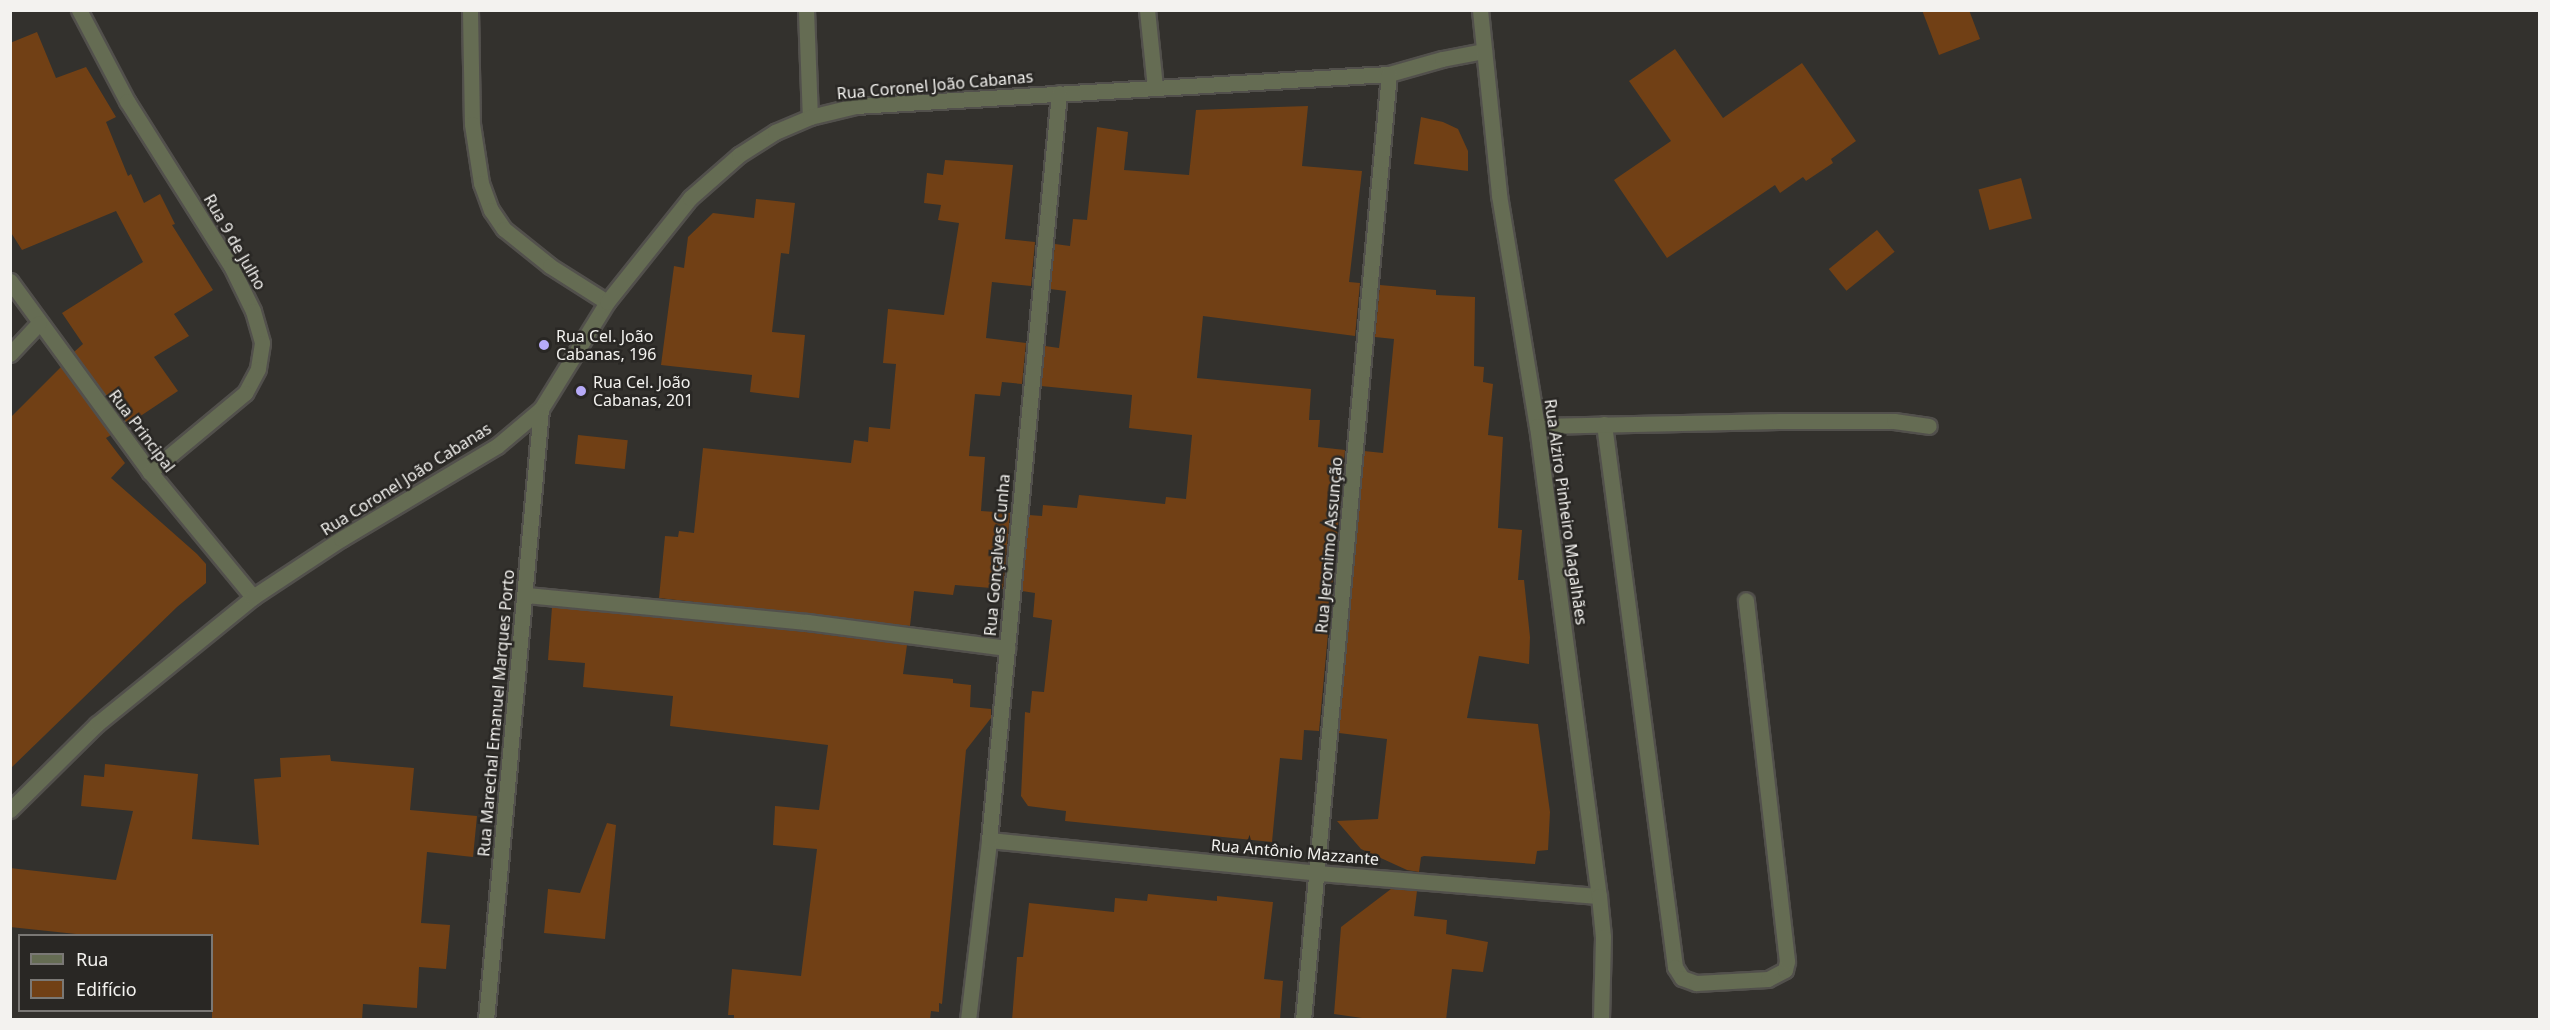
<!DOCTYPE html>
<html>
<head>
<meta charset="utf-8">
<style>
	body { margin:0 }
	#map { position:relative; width:2550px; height:1030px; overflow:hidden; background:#33312d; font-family:"Noto Sans",sans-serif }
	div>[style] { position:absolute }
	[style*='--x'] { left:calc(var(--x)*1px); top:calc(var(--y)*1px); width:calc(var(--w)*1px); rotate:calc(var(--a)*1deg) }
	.building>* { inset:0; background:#714015; transform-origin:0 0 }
	.roads { filter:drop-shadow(2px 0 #52504c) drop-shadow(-2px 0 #52504c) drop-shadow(0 2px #52504c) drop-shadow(0 -2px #52504c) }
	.service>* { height:15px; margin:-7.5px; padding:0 7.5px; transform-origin:7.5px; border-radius:7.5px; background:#656c53 }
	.minor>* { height:15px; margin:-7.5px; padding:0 7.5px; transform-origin:7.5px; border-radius:7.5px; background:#656c53 }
	.tertiary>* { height:15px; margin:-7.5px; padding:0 7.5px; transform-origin:7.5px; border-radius:7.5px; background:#656c53 }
	.dots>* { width:16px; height:16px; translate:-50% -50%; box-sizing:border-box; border:3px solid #292724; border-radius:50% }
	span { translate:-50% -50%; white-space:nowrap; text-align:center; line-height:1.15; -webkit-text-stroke:5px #292724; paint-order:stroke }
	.street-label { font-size:16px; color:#f3f2ef }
	.poi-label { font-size:16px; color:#f3f2ef }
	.left { translate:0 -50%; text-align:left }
	.frame { position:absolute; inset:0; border:12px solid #f3f2ef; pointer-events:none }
	.legend { position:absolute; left:18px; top:934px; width:195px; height:78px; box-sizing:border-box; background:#292724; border:2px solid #7a7875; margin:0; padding:8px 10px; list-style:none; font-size:18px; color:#f3f2ef }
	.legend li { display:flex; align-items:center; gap:12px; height:30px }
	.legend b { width:30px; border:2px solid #7a7875 }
</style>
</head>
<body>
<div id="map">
	<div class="building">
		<div style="clip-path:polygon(1922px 10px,1969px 10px,1980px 39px,1939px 55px)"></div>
		<div style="clip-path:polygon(37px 32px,56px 78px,86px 67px,116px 117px,106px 122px,128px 176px,131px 174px,144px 203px,160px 194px,175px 224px,172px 225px,213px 290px,174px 314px,189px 336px,154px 357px,178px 391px,127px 425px,74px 352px,83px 344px,62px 313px,143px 262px,116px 211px,22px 250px,10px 231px,10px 43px)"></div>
		<div style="clip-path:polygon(1675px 49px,1723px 118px,1802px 63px,1856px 141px,1831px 159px,1833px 163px,1806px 181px,1803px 177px,1780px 193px,1775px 185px,1667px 258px,1614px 180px,1671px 141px,1629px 81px)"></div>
		<div style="clip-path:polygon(1308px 106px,1302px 166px,1362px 171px,1349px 282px,1360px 283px,1355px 336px,1203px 316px,1197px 378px,1311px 389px,1309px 420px,1320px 420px,1318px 447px,1345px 450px,1319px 731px,1304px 730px,1302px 760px,1280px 758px,1272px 842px,1065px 821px,1066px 811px,1028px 806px,1021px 796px,1025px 712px,1030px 713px,1032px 691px,1044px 692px,1052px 620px,1033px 617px,1035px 593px,1022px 591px,1029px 515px,1042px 516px,1043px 505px,1077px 508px,1079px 495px,1165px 504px,1166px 497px,1186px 499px,1192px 435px,1129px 428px,1132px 395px,1041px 386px,1045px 346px,1059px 348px,1066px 291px,1050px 289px,1055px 244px,1070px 246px,1073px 219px,1087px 220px,1097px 127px,1128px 132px,1124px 170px,1189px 175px,1196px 110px)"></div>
		<div style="clip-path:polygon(1421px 117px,1443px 122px,1458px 129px,1468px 151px,1468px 171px,1414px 164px)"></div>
		<div style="clip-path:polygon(945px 160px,1013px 165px,1005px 239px,1035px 242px,1031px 286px,992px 282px,986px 338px,1026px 343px,1022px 384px,1002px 382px,1000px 396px,975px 394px,969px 456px,985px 457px,981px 511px,1010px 513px,1003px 589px,955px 585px,953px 595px,914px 591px,910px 626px,659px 598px,665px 536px,678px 537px,679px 531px,694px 533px,703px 448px,851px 463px,854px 440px,868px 442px,869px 427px,890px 429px,896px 364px,883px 363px,888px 309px,944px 315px,959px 223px,938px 220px,941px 205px,924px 203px,927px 173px,943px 175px)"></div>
		<div style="left:2021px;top:178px;width:42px;height:44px;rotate:75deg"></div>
		<div style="clip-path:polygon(756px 199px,795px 203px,789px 254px,781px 253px,772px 332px,805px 335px,799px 398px,750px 392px,752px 375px,661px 365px,674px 266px,684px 268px,688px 237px,713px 213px,754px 218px)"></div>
		<div style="left:1877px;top:230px;width:28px;height:62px;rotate:51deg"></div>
		<div style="clip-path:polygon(1380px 285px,1436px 290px,1436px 295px,1475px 297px,1474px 366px,1484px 367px,1483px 382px,1493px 384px,1488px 435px,1503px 437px,1498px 528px,1522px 530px,1518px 580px,1524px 580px,1530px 637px,1529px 664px,1479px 656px,1467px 718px,1538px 724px,1550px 812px,1548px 850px,1537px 851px,1535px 864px,1424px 856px,1421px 857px,1419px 872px,1407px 870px,1361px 849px,1337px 821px,1378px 819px,1387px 739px,1339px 733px,1364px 451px,1383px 453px,1394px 339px,1375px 337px)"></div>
		<div style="clip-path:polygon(61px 367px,111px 435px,106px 438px,125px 463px,111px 478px,197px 554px,206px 564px,206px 583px,177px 607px,10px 769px,10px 418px)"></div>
		<div style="left:578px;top:435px;width:50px;height:29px;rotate:6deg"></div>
		<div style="clip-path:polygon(552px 607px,806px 632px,907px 645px,903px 674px,953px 679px,953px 683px,971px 685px,970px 707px,991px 709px,991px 718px,966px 750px,942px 1004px,939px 1003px,939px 1012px,931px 1011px,930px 1020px,734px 1020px,734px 1015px,728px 1015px,732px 969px,801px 976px,817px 849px,773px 845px,775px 806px,819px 810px,828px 745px,670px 726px,673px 696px,583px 687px,585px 663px,548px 660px)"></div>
		<div style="clip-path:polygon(330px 755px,331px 761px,414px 768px,410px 810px,477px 816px,473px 857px,427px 852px,421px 923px,450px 925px,446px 969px,419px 967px,417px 1008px,363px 1004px,362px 1020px,212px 1020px,212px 936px,95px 936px,10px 927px,10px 868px,116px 880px,133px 811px,81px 806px,84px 775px,104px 777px,105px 764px,198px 774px,192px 839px,259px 845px,254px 779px,281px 777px,280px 758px)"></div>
		<div style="clip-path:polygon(607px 823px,616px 825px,605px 939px,544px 933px,548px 889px,580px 893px)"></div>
		<div style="clip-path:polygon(1391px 889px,1417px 891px,1414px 916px,1447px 920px,1446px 934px,1488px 942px,1483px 972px,1452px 969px,1446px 1020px,1376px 1020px,1334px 1014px,1341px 927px)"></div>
		<div style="clip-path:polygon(1148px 894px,1217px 901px,1217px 896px,1273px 902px,1264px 979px,1283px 981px,1280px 1020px,1012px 1020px,1017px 957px,1023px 957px,1029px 903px,1114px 912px,1115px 898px,1147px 901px)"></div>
	</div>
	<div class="roads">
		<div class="service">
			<div style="--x:1604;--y:424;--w:548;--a:82.55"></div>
			<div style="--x:1675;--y:967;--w:13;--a:58"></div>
			<div style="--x:1682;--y:978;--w:15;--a:20"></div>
			<div style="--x:1696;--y:983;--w:72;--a:-3.2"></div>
			<div style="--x:1768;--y:979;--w:19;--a:-28"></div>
			<div style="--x:1785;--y:970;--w:9;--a:-77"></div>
			<div style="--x:1787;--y:961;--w:363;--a:-96.5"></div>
			<div style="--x:1537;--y:426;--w:242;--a:-1.2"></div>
			<div style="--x:1779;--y:421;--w:115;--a:0"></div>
			<div style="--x:1894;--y:421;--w:35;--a:8"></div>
			<div style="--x:526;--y:595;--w:282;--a:5.5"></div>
			<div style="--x:807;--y:622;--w:202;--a:7.4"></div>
		</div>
		<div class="minor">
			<div style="--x:79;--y:10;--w:103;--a:62.2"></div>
			<div style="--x:127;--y:101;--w:195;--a:57.8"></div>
			<div style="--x:231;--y:266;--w:50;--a:63.9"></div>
			<div style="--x:253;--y:311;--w:33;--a:74"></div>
			<div style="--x:262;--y:343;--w:26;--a:99"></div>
			<div style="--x:258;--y:369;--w:27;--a:118"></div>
			<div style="--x:245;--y:393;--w:124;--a:140.3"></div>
			<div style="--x:470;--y:10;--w:114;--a:89"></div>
			<div style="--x:472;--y:124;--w:60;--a:81.3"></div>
			<div style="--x:481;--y:183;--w:29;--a:70"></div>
			<div style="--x:491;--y:210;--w:23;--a:56"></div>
			<div style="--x:504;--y:229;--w:59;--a:38.8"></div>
			<div style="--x:550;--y:266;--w:67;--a:32.3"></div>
			<div style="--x:806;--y:10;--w:107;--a:87.9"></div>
			<div style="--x:1147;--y:10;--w:77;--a:84.1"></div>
			<div style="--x:10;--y:281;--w:237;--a:53.8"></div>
			<div style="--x:150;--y:472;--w:162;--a:50.5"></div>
			<div style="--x:10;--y:354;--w:42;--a:-46.9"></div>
			<div style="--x:10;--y:810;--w:122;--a:-44.7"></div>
			<div style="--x:97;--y:724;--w:201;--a:-39.1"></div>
			<div style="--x:253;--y:597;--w:105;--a:-33.4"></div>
			<div style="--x:341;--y:539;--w:182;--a:-30.8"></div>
			<div style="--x:497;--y:446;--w:57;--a:-40.1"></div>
			<div style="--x:541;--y:409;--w:126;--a:-58.3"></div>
			<div style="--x:607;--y:302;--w:133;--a:-51.4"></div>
			<div style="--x:690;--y:198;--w:65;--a:-41.3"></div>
			<div style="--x:739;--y:155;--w:43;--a:-32.6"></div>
			<div style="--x:775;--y:132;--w:38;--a:-23"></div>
			<div style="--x:810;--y:117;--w:46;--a:-13.7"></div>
			<div style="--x:855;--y:106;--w:535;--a:-3.43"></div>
			<div style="--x:1389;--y:74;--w:55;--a:-15.8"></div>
			<div style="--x:1442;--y:59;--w:43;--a:-10.8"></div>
			<div style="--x:989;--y:840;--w:331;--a:5.7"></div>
			<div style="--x:1318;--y:873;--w:282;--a:4.7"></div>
			<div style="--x:486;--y:1020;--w:613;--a:-84.86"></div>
			<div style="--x:968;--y:1020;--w:181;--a:-83.3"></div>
			<div style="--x:989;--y:840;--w:750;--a:-84.65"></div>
			<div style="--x:1303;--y:1020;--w:950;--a:-84.81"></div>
		</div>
		<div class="tertiary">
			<div style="--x:1480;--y:10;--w:186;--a:84.1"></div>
			<div style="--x:1499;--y:195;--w:234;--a:80.7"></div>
			<div style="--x:1537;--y:426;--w:474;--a:82.5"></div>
			<div style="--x:1599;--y:896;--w:41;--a:84.4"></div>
			<div style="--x:1603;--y:937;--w:83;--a:91.4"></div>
		</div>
	</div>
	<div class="dots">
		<div style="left:544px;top:345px;background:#b7abf8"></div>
		<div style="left:581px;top:391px;background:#b7abf8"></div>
	</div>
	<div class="street-label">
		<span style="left:935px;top:85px;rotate:-5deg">Rua Coronel João Cabanas</span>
		<span style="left:235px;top:242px;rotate:60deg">Rua 9 de Julho</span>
		<span style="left:142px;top:431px;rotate:53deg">Rua Principal</span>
		<span style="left:406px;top:479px;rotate:-32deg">Rua Coronel João Cabanas</span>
		<span style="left:1566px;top:512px;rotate:82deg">Rua Alziro Pinheiro Magalhães</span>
		<span style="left:1329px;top:545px;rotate:-85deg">Rua Jeronimo Assunção</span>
		<span style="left:997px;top:555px;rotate:-85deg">Rua Gonçalves Cunha</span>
		<span style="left:496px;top:713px;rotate:-85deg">Rua Marechal Emanuel Marques Porto</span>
		<span style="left:1295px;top:852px;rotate:5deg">Rua Antônio Mazzante</span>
	</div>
	<div class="poi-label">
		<span class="left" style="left:556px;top:345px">Rua Cel. João<br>Cabanas, 196</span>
		<span class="left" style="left:593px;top:391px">Rua Cel. João<br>Cabanas, 201</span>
	</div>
	<div class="frame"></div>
	<ul class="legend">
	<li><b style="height:8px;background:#656c53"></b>Rua</li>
	<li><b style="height:16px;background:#714015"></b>Edifício</li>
	</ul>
</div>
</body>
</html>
